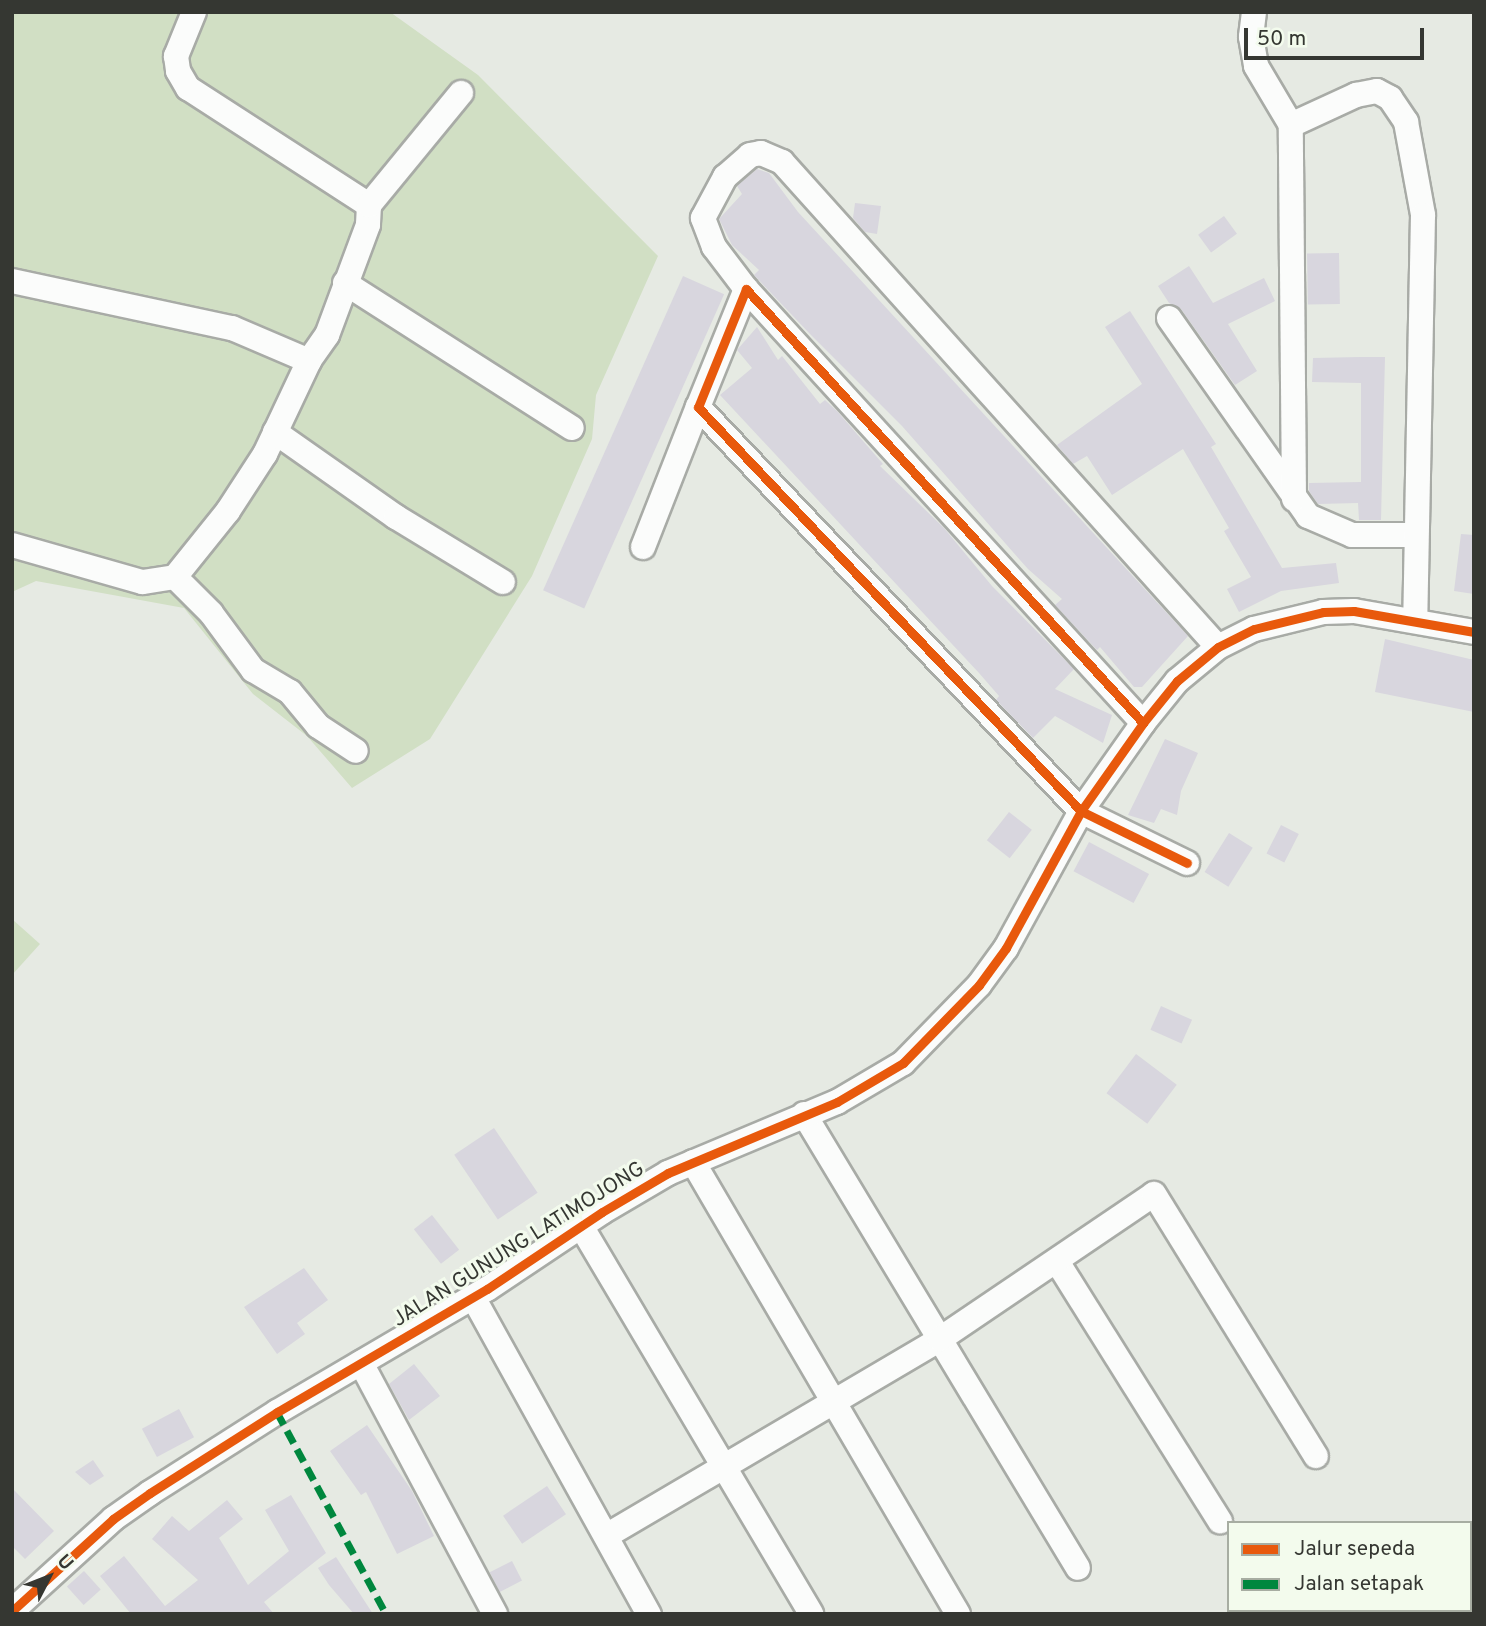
<!DOCTYPE html>
<html>
<head>
<meta charset="utf-8">
<style>
	body { margin:0 }
	#map { position:relative; width:1486px; height:1626px; overflow:hidden; background:#e6eae3; font-family:Overpass,sans-serif }
	div>[style] { position:absolute }
	[style*='--x'] { left:calc(var(--x)*1px); top:calc(var(--y)*1px); width:calc(var(--w)*1px); rotate:calc(var(--a)*1deg) }
	.green>* { inset:0; background:#d1dfc4 }
	.building>* { inset:0; background:#d8d6de; transform-origin:0 0 }
	.roads { filter:drop-shadow(2px 0 #a8aba6) drop-shadow(-2px 0 #a8aba6) drop-shadow(0 2px #a8aba6) drop-shadow(0 -2px #a8aba6) }
	.minor>* { height:24px; margin:-12px; padding:0 12px; transform-origin:12px; border-radius:12px; background:#fbfcfb }
	.quiet>* { height:7px; margin-top:-3.5px; transform-origin:0; background:repeating-linear-gradient(90deg,#00873e 0 14px,transparent 0 21px) }
	.cycleway>* { height:9px; margin:-4.5px; padding:0 4.5px; transform-origin:4.5px; border-radius:4.5px; background:#e8590c }
	span { translate:-50% -50%; white-space:nowrap; text-align:center; line-height:1.15; -webkit-text-stroke:6px #f3fbed; paint-order:stroke }
	.street-label { font-size:21px; color:#353732 }
	.frame { position:absolute; inset:0; border:14px solid #353732; pointer-events:none }
	.legend { position:absolute; left:1227px; top:1521px; width:245px; height:91px; box-sizing:border-box; background:#f3fbed; border:2px solid #a7ada2; margin:0; padding:9px 12px; list-style:none; font-size:21px; color:#353732 }
	.legend li { display:flex; align-items:center; gap:14px; height:35px }
	.legend b { width:35px; border:2px solid #a7ada2 }
	.north { position:absolute; left:14px; top:1542px; width:70px; height:70px; -webkit-text-stroke:5px #f3fbed; paint-order:stroke; rotate:48deg; font-size:19px; font-weight:700; line-height:28px; text-align:center; color:#353732 }
	.north::after { content:''; display:block; margin:auto; width:24px; height:32px; background:#353732; clip-path:polygon(50% 0,100% 100%,50% 72%,0 100%) }
	.scale { position:absolute; left:1244px; top:28px; width:180px; height:32px; box-sizing:border-box; border:4px solid #353732; border-top:0; padding-left:9px; font-size:21px; line-height:24px; white-space:nowrap; color:#353732; -webkit-text-stroke:5px #f3fbed; paint-order:stroke }
</style>
</head>
<body>
<div id="map">
	<div class="green">
		<div style="clip-path:polygon(12px 12px,390px 12px,478px 75px,658px 256px,596px 395px,592px 439px,532px 576px,430px 739px,352px 788px,307px 736px,253px 694px,184px 608px,36px 581px,12px 592px)"></div>
		<div style="clip-path:polygon(12px 919px,40px 944px,12px 975px)"></div>
	</div>
	<div class="building">
		<div style="clip-path:polygon(757px 169px,769px 173px,798px 212px,1188px 636px,1142px 687px,1134px 687px,1100px 647px,1097px 650px,1055px 605px,1062px 599px,1028px 569px,902px 426px,810px 334px,754px 275px,759px 270px,732px 245px,719px 219px,742px 194px,737px 186px)"></div>
		<div style="clip-path:polygon(855px 203px,881px 206px,877px 234px,865px 232px,853px 218px)"></div>
		<div style="left:1224px;top:216px;width:22px;height:32px;rotate:54deg"></div>
		<div style="left:1339px;top:253px;width:51px;height:32px;rotate:89deg"></div>
		<div style="clip-path:polygon(1189px 266px,1213px 303px,1264px 278px,1275px 301px,1228px 324px,1257px 371px,1235px 385px,1181px 309px,1169px 303px,1158px 286px)"></div>
		<div style="left:683px;top:276px;width:45px;height:344px;rotate:24deg"></div>
		<div style="clip-path:polygon(1130px 311px,1216px 444px,1211px 447px,1282px 568px,1336px 563px,1339px 583px,1281px 591px,1239px 612px,1227px 589px,1251px 577px,1224px 531px,1229px 528px,1183px 449px,1112px 495px,1087px 456px,1073px 464px,1057px 445px,1142px 384px,1105px 327px)"></div>
		<div style="clip-path:polygon(757px 327px,778px 360px,782px 356px,820px 404px,825px 400px,837px 411px,883px 464px,880px 466px,944px 528px,992px 586px,1074px 669px,1055px 689px,1112px 715px,1103px 743px,1055px 716px,1033px 738px,996px 700px,999px 696px,979px 673px,720px 395px,752px 368px,737px 350px)"></div>
		<div style="clip-path:polygon(1360px 357px,1385px 357px,1381px 520px,1359px 520px,1358px 503px,1318px 504px,1309px 491px,1309px 483px,1361px 482px,1361px 383px,1312px 382px,1313px 358px)"></div>
		<div style="clip-path:polygon(1461px 534px,1474px 535px,1474px 594px,1454px 591px)"></div>
		<div style="clip-path:polygon(1385px 639px,1474px 660px,1474px 712px,1375px 692px)"></div>
		<div style="clip-path:polygon(1165px 739px,1198px 753px,1181px 791px,1177px 815px,1161px 809px,1154px 823px,1128px 815px)"></div>
		<div style="left:1009px;top:812px;width:29px;height:36px;rotate:38deg"></div>
		<div style="left:1281px;top:825px;width:20px;height:32px;rotate:27deg"></div>
		<div style="left:1229px;top:833px;width:28px;height:46px;rotate:32deg"></div>
		<div style="left:1089px;top:842px;width:68px;height:33px;rotate:28deg"></div>
		<div style="left:1161px;top:1006px;width:34px;height:26px;rotate:24deg"></div>
		<div style="left:1136px;top:1054px;width:51px;height:49px;rotate:37deg"></div>
		<div style="left:494px;top:1128px;width:78px;height:48px;rotate:56deg"></div>
		<div style="left:432px;top:1215px;width:44px;height:23px;rotate:52deg"></div>
		<div style="clip-path:polygon(304px 1268px,328px 1300px,297px 1323px,305px 1334px,277px 1354px,244px 1307px)"></div>
		<div style="clip-path:polygon(414px 1364px,440px 1396px,409px 1420px,389px 1384px)"></div>
		<div style="left:179px;top:1409px;width:32px;height:42px;rotate:62deg"></div>
		<div style="clip-path:polygon(367px 1425px,412px 1491px,434px 1536px,397px 1554px,366px 1492px,361px 1495px,330px 1451px)"></div>
		<div style="clip-path:polygon(93px 1460px,104px 1476px,90px 1485px,75px 1472px)"></div>
		<div style="left:547px;top:1486px;width:34px;height:53px;rotate:56deg"></div>
		<div style="clip-path:polygon(12px 1488px,54px 1531px,25px 1559px,12px 1546px)"></div>
		<div style="clip-path:polygon(291px 1495px,326px 1553px,264px 1602px,274px 1614px,131px 1614px,100px 1576px,124px 1556px,165px 1606px,198px 1580px,152px 1539px,172px 1516px,189px 1531px,227px 1500px,243px 1519px,219px 1538px,248px 1585px,289px 1551px,265px 1510px)"></div>
		<div style="clip-path:polygon(336px 1557px,373px 1614px,354px 1614px,329px 1585px,318px 1568px)"></div>
		<div style="left:512px;top:1561px;width:22px;height:25px;rotate:63deg"></div>
		<div style="left:84px;top:1571px;width:25px;height:23px;rotate:48deg"></div>
	</div>
	<div class="roads">
		<div class="minor">
			<div style="--x:194;--y:12;--w:48;--a:112.2"></div>
			<div style="--x:176;--y:56;--w:15;--a:82"></div>
			<div style="--x:178;--y:71;--w:20;--a:60"></div>
			<div style="--x:188;--y:88;--w:216;--a:32.9"></div>
			<div style="--x:369;--y:205;--w:20;--a:93"></div>
			<div style="--x:368;--y:225;--w:117;--a:110.4"></div>
			<div style="--x:327;--y:335;--w:32;--a:125"></div>
			<div style="--x:1254;--y:12;--w:25;--a:97"></div>
			<div style="--x:1251;--y:37;--w:29;--a:80"></div>
			<div style="--x:1256;--y:66;--w:69;--a:59.3"></div>
			<div style="--x:369;--y:205;--w:145;--a:-50.6"></div>
			<div style="--x:12;--y:281;--w:225;--a:12.1"></div>
			<div style="--x:232;--y:328;--w:84;--a:23.2"></div>
			<div style="--x:309;--y:361;--w:103;--a:115.3"></div>
			<div style="--x:265;--y:454;--w:68;--a:123"></div>
			<div style="--x:228;--y:511;--w:85;--a:128.8"></div>
			<div style="--x:175;--y:577;--w:33;--a:171"></div>
			<div style="--x:142;--y:582;--w:135;--a:-164.1"></div>
			<div style="--x:345;--y:283;--w:269;--a:32.6"></div>
			<div style="--x:746;--y:289;--w:53;--a:-127.3"></div>
			<div style="--x:714;--y:247;--w:31;--a:-111"></div>
			<div style="--x:703;--y:218;--w:47;--a:-61.8"></div>
			<div style="--x:725;--y:177;--w:33;--a:-41"></div>
			<div style="--x:750;--y:155;--w:11;--a:-10"></div>
			<div style="--x:761;--y:153;--w:23;--a:23"></div>
			<div style="--x:782;--y:162;--w:652;--a:48.05"></div>
			<div style="--x:1169;--y:318;--w:242;--a:54.9"></div>
			<div style="--x:1308;--y:516;--w:48;--a:23.4"></div>
			<div style="--x:1352;--y:535;--w:64;--a:0"></div>
			<div style="--x:275;--y:432;--w:148;--a:35.1"></div>
			<div style="--x:396;--y:517;--w:125;--a:31.3"></div>
			<div style="--x:1294;--y:499;--w:374;--a:-90.5"></div>
			<div style="--x:1291;--y:125;--w:72;--a:-24.8"></div>
			<div style="--x:1356;--y:95;--w:21;--a:-11"></div>
			<div style="--x:1377;--y:91;--w:15;--a:28"></div>
			<div style="--x:1390;--y:98;--w:29;--a:56"></div>
			<div style="--x:1406;--y:122;--w:95;--a:79.6"></div>
			<div style="--x:1423;--y:215;--w:406;--a:91.1"></div>
			<div style="--x:643;--y:547;--w:150;--a:-68.6"></div>
			<div style="--x:175;--y:577;--w:51;--a:45"></div>
			<div style="--x:211;--y:613;--w:71;--a:53.6"></div>
			<div style="--x:253;--y:670;--w:43;--a:30.7"></div>
			<div style="--x:290;--y:692;--w:44;--a:50.5"></div>
			<div style="--x:318;--y:726;--w:45;--a:33.3"></div>
			<div style="--x:1143;--y:723;--w:588;--a:-132.45"></div>
			<div style="--x:746;--y:289;--w:127;--a:112.1"></div>
			<div style="--x:698;--y:407;--w:557;--a:46.53"></div>
			<div style="--x:1081;--y:811;--w:118;--a:26.1"></div>
			<div style="--x:804;--y:1114;--w:530;--a:58.89"></div>
			<div style="--x:693;--y:1162;--w:524;--a:59.62"></div>
			<div style="--x:581;--y:1226;--w:451;--a:59.3"></div>
			<div style="--x:1058;--y:1263;--w:305;--a:57.9"></div>
			<div style="--x:473;--y:1297;--w:363;--a:61"></div>
			<div style="--x:361;--y:1363;--w:285;--a:61.9"></div>
			<div style="--x:606;--y:1536;--w:388;--a:-30.5"></div>
			<div style="--x:940;--y:1339;--w:258;--a:-34.1"></div>
			<div style="--x:1154;--y:1194;--w:308;--a:58.3"></div>
			<div style="--x:12;--y:1611;--w:137;--a:-42.3"></div>
			<div style="--x:113;--y:1519;--w:45;--a:-35.1"></div>
			<div style="--x:150;--y:1493;--w:151;--a:-32.5"></div>
			<div style="--x:277;--y:1412;--w:243;--a:-30.4"></div>
			<div style="--x:487;--y:1289;--w:138;--a:-33.8"></div>
			<div style="--x:602;--y:1212;--w:77;--a:-30.6"></div>
			<div style="--x:668;--y:1173;--w:183;--a:-22.8"></div>
			<div style="--x:837;--y:1102;--w:77;--a:-30.6"></div>
			<div style="--x:903;--y:1063;--w:109;--a:-45.7"></div>
			<div style="--x:979;--y:985;--w:46;--a:-53.9"></div>
			<div style="--x:1006;--y:948;--w:156;--a:-61.3"></div>
			<div style="--x:1081;--y:811;--w:108;--a:-54.8"></div>
			<div style="--x:1143;--y:723;--w:54;--a:-51"></div>
			<div style="--x:1177;--y:681;--w:53;--a:-39.7"></div>
			<div style="--x:1218;--y:647;--w:40;--a:-26.6"></div>
			<div style="--x:1254;--y:629;--w:71;--a:-13.8"></div>
			<div style="--x:1323;--y:612;--w:31;--a:-2"></div>
			<div style="--x:1354;--y:611;--w:122;--a:9.9"></div>
		</div>
	</div>
	<div class="quiet">
		<div style="--x:277;--y:1412;--w:230;--a:61.6"></div>
	</div>
	<div class="cycleway">
		<div style="--x:1143;--y:723;--w:588;--a:-132.45"></div>
		<div style="--x:746;--y:289;--w:127;--a:112.1"></div>
		<div style="--x:698;--y:407;--w:557;--a:46.53"></div>
		<div style="--x:1081;--y:811;--w:118;--a:26.1"></div>
		<div style="--x:12;--y:1611;--w:137;--a:-42.3"></div>
		<div style="--x:113;--y:1519;--w:45;--a:-35.1"></div>
		<div style="--x:150;--y:1493;--w:151;--a:-32.5"></div>
		<div style="--x:277;--y:1412;--w:243;--a:-30.4"></div>
		<div style="--x:487;--y:1289;--w:138;--a:-33.8"></div>
		<div style="--x:602;--y:1212;--w:77;--a:-30.6"></div>
		<div style="--x:668;--y:1173;--w:183;--a:-22.8"></div>
		<div style="--x:837;--y:1102;--w:77;--a:-30.6"></div>
		<div style="--x:903;--y:1063;--w:109;--a:-45.7"></div>
		<div style="--x:979;--y:985;--w:46;--a:-53.9"></div>
		<div style="--x:1006;--y:948;--w:156;--a:-61.3"></div>
		<div style="--x:1081;--y:811;--w:108;--a:-54.8"></div>
		<div style="--x:1143;--y:723;--w:54;--a:-51"></div>
		<div style="--x:1177;--y:681;--w:53;--a:-39.7"></div>
		<div style="--x:1218;--y:647;--w:40;--a:-26.6"></div>
		<div style="--x:1254;--y:629;--w:71;--a:-13.8"></div>
		<div style="--x:1323;--y:612;--w:31;--a:-2"></div>
		<div style="--x:1354;--y:611;--w:122;--a:9.9"></div>
	</div>
	<div class="street-label">
		<span style="left:519px;top:1245px;rotate:-32deg">JALAN GUNUNG LATIMOJONG</span>
	</div>
	<div class="frame"></div>
	<ul class="legend">
	<li><b style="height:9px;background:#e8590c"></b>Jalur sepeda</li>
	<li><b style="height:9px;background:#00873e"></b>Jalan setapak</li>
	</ul>
	<div class="north">U</div>
	<div class="scale">50 m</div>
</div>
</body>
</html>
